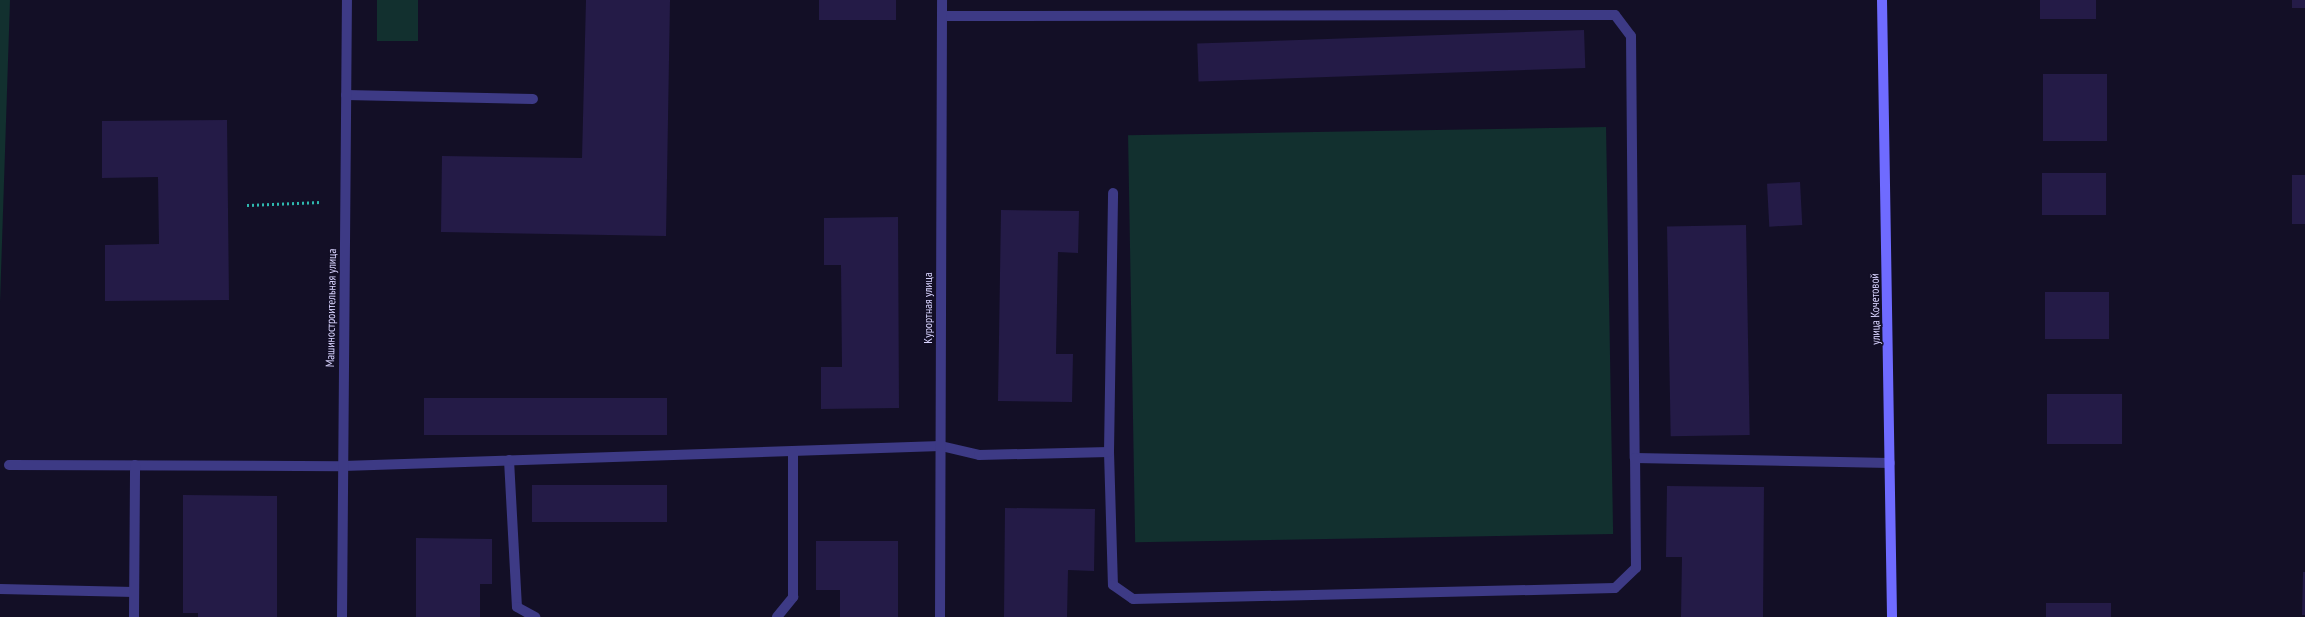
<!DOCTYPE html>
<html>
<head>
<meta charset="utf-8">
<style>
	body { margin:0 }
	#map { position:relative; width:2305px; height:617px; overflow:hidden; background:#130f26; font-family:"PT Sans Narrow",sans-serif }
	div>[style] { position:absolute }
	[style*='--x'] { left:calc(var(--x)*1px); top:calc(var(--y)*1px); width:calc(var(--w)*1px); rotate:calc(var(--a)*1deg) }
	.green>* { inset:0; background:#12302f; transform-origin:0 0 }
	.building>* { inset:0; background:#241b47; transform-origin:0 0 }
	.path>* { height:2.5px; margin-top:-1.25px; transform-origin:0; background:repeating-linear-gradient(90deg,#2fb8b0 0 2px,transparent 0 5px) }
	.lane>* { height:10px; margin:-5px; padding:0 5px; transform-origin:5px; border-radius:5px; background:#3d3a85 }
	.street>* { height:10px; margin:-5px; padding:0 5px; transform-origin:5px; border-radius:5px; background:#3d3a85 }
	.secondary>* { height:10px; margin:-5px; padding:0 5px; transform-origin:5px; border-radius:5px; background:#6f6bff }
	span { translate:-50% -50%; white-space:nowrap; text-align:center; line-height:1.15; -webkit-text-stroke:3px #130f26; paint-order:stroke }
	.street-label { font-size:12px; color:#d9d4ff }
</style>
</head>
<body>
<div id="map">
	<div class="green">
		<div style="clip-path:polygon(0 0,10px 0,0 303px)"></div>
		<div style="left:377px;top:0;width:41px;height:41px"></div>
		<div style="left:1606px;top:127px;width:407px;height:478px;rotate:89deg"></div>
	</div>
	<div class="building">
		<div style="clip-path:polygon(586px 0,670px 0,666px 236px,441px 232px,442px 156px,582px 158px)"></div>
		<div style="left:819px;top:0;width:77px;height:20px"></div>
		<div style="left:2040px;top:0;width:56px;height:19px"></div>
		<div style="left:2292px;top:0;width:13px;height:8px"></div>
		<div style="left:1584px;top:30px;width:38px;height:387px;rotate:88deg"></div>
		<div style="left:2043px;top:74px;width:64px;height:67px"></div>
		<div style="clip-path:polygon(227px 120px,229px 300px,105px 301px,105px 245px,159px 244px,158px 177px,102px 178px,102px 121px)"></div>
		<div style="left:2042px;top:173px;width:64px;height:42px"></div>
		<div style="left:2292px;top:175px;width:13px;height:49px"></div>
		<div style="left:1800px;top:182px;width:43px;height:33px;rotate:87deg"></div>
		<div style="clip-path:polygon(1001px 210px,1079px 211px,1078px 253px,1058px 252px,1056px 354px,1073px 354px,1072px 402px,998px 401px)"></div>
		<div style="clip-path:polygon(898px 217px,899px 408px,821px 409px,821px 367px,842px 367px,841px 265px,824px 265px,824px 218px)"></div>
		<div style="left:1746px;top:225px;width:210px;height:79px;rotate:89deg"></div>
		<div style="left:2045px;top:292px;width:64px;height:47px"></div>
		<div style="left:2047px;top:394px;width:75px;height:50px"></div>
		<div style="left:424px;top:398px;width:243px;height:37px"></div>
		<div style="left:532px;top:485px;width:135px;height:37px"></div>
		<div style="clip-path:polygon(1667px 486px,1764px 487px,1763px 617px,1681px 617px,1682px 557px,1666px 557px)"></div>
		<div style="clip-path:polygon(183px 495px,277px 496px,277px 617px,198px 617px,198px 613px,183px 613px)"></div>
		<div style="clip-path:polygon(1005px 508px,1095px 509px,1094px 571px,1068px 570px,1067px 617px,1004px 617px)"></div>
		<div style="clip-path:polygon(416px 538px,492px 539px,492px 584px,480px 584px,480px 617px,416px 617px)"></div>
		<div style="clip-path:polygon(816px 541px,898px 541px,898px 617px,840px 617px,840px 590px,816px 590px)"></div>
		<div style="clip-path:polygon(2303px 572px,2305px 572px,2305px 615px,2302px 615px)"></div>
		<div style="left:2046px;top:603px;width:65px;height:14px"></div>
	</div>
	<div class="path">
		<div style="--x:247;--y:205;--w:74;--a:-2.3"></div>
	</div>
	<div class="lane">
		<div style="--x:942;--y:16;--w:673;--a:-0.09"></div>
		<div style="--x:1615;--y:15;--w:26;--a:53"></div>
		<div style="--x:1631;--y:36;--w:422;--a:89.5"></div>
		<div style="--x:1635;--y:458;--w:255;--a:1.1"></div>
		<div style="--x:346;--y:95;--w:187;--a:1.2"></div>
		<div style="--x:1109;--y:452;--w:133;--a:88.3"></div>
		<div style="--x:1113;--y:585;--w:24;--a:35"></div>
		<div style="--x:1133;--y:599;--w:482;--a:-1.3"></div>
		<div style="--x:1615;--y:588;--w:29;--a:-44"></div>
		<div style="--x:1636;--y:568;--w:110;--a:-90.5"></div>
		<div style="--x:509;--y:460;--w:147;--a:86.9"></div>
		<div style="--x:517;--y:607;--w:21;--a:29"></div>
		<div style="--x:9;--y:465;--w:334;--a:0.2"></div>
		<div style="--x:343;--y:466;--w:598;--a:-1.92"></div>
		<div style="--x:941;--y:446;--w:39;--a:13"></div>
		<div style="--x:979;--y:455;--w:130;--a:-1.3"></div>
		<div style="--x:1109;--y:452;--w:259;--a:-89.1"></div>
		<div style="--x:0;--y:589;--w:134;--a:1.3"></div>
		<div style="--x:134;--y:617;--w:152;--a:-89.6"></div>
		<div style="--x:777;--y:617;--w:26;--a:-51"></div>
		<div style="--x:793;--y:597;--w:146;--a:-90"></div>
	</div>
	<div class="street">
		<div style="--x:342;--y:617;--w:617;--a:-89.54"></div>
		<div style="--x:940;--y:617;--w:617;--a:-89.81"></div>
	</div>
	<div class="secondary">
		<div style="--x:1882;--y:0;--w:617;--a:89.07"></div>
	</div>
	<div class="street-label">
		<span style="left:331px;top:308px;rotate:-89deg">Машиностроительная улица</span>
		<span style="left:928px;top:308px;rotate:-90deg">Курортная улица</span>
		<span style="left:1875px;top:309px;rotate:-91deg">улица Кочетовой</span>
	</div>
</div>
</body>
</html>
